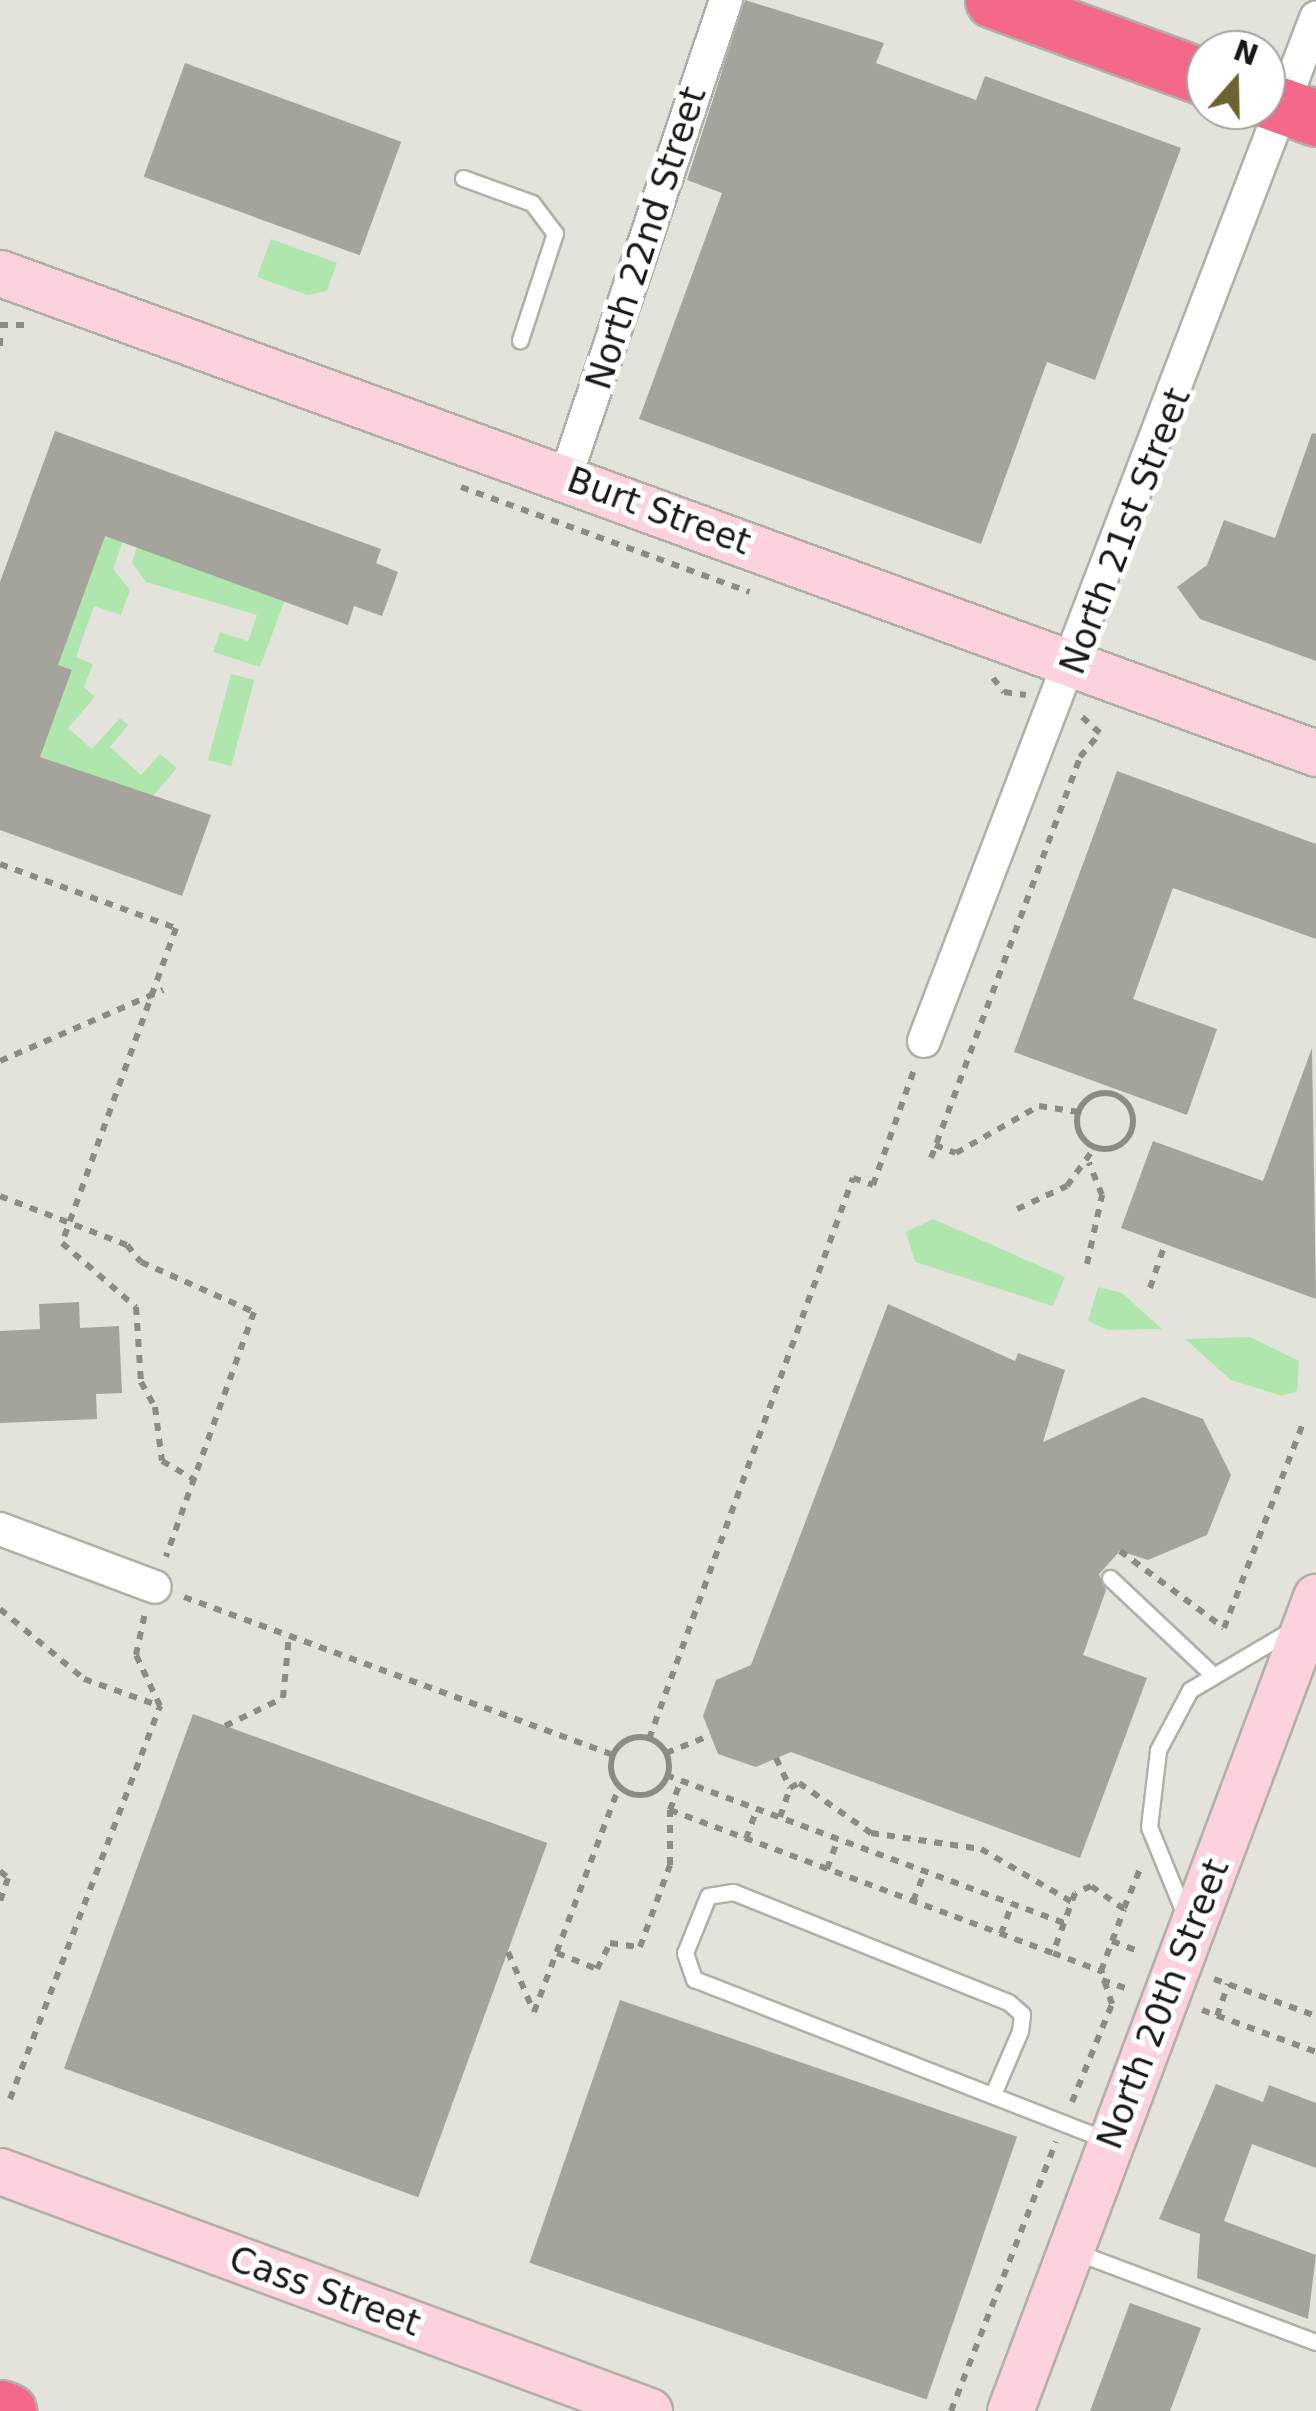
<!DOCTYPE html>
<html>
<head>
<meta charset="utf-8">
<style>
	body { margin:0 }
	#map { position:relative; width:1316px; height:2411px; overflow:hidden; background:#e4e3db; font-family:"DejaVu Sans",sans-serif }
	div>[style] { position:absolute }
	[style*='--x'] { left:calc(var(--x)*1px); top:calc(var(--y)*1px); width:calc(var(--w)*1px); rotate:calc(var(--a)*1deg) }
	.green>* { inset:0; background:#afe6ad; transform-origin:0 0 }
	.building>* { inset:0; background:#a5a49c; transform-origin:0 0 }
	.path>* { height:6px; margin-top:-3px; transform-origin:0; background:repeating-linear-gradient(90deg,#8c8b85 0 8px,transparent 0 16px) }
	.path>.ring { margin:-3px; padding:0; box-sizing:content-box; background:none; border:6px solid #8c8b85; border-radius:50% }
	.roads { filter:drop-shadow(2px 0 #b1b0a8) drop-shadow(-2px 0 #b1b0a8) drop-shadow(0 2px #b1b0a8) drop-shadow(0 -2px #b1b0a8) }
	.lane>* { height:15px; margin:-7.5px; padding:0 7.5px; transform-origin:7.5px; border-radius:7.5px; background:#fff }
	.street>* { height:32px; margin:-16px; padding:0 16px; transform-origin:16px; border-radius:16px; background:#fff }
	.secondary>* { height:45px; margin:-22.5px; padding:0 22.5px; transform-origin:22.5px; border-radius:22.5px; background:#fcd2dc }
	.highway>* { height:55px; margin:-27.5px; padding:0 27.5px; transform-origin:27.5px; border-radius:27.5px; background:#f46889 }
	span { translate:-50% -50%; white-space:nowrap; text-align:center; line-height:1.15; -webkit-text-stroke:10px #fff; paint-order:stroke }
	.street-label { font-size:35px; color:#191916 }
	.north { position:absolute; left:1186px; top:30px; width:100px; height:100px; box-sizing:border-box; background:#fff; border:2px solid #a3a3a2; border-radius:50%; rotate:20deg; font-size:28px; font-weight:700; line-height:40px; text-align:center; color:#191916 }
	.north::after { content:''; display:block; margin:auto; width:35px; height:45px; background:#6c6330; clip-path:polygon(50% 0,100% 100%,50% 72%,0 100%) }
</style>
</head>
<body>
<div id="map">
	<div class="green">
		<div style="clip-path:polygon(271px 239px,337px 263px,327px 291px,307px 295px,257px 277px)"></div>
		<div style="clip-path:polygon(110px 521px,125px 535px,113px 569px,130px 590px,121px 615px,94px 606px,76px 657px,93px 664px,84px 687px,95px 697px,68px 728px,92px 749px,120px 718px,128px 725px,110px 747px,141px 775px,160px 754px,177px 768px,152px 797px,40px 757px,72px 671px,49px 662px)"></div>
		<div style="clip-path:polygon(139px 540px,284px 602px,260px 667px,213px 652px,220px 632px,248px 641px,257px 615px,146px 582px,132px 563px)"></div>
		<div style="left:231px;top:674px;width:24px;height:89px;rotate:15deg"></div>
		<div style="clip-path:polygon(933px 1219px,1065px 1277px,1053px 1306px,915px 1262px,906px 1232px)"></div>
		<div style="clip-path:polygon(1098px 1287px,1122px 1293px,1162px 1329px,1108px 1330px,1088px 1321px)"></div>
		<div style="clip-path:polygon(1250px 1337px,1299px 1361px,1297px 1391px,1282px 1396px,1231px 1380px,1185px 1339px)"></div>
	</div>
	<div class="building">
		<div style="clip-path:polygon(745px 0,884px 43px,876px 63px,976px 100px,985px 76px,1181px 148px,1095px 380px,1047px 362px,981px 544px,639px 419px,722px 193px,687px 180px)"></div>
		<div style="left:185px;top:63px;width:230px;height:121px;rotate:20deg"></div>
		<div style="clip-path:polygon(55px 431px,381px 549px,376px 563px,398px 572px,382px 616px,354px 606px,348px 625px,105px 536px,58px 665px,72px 670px,40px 757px,211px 815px,182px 896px,0 830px,0 582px)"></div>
		<div style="clip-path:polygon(1312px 433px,1316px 434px,1316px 661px,1200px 619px,1177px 587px,1207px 565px,1224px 520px,1275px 538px)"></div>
		<div style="clip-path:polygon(1117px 771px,1316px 844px,1316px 939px,1173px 888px,1133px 999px,1217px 1029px,1187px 1115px,1014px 1052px)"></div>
		<div style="clip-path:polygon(1312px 1048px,1316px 1299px,1121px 1228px,1153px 1141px,1263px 1181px)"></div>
		<div style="clip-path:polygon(79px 1302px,80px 1328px,119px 1326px,122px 1393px,96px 1394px,97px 1419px,0 1423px,0 1331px,40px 1329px,39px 1304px)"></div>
		<div style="clip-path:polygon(888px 1304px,1015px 1361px,1018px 1353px,1065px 1370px,1043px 1442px,1143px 1397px,1203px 1419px,1231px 1475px,1207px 1535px,1148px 1560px,1120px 1551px,1099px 1574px,1106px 1590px,1083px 1655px,1147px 1678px,1080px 1858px,791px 1752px,756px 1767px,718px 1754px,703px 1716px,716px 1680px,751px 1665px)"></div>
		<div style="left:193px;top:1714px;width:377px;height:377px;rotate:20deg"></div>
		<div style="left:620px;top:2000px;width:420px;height:278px;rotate:19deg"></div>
		<div style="clip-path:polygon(1216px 2084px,1263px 2102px,1269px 2085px,1316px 2103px,1316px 2168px,1252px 2144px,1224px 2221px,1316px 2255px,1308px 2319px,1197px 2278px,1200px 2234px,1159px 2219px)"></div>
		<div style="clip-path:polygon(1130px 2303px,1201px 2328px,1170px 2411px,1090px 2411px)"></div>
	</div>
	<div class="path">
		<div style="--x:0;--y:325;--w:24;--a:0"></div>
		<div style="--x:0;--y:338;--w:10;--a:90"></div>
		<div style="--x:461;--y:487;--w:307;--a:20"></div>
		<div style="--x:993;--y:678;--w:18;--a:52"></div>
		<div style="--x:1004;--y:692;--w:22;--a:8"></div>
		<div style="--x:0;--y:864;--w:187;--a:20"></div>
		<div style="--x:176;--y:928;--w:335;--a:109.9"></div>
		<div style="--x:62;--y:1243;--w:98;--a:40.9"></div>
		<div style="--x:136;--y:1307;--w:75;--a:86.2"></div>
		<div style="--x:141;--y:1382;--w:29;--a:61"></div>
		<div style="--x:155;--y:1407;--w:54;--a:82.6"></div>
		<div style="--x:162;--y:1461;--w:38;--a:30"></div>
		<div style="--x:0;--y:1061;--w:178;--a:-23.5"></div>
		<div class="ring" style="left:1077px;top:1093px;width:50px;height:50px"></div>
		<div style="--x:935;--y:1145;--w:22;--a:21"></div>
		<div style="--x:956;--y:1153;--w:95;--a:-29.5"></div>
		<div style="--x:1039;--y:1106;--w:40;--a:8.5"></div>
		<div style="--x:931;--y:1158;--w:428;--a:-69.6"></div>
		<div style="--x:1080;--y:757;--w:31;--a:-50"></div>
		<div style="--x:1100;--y:733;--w:27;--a:-138"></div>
		<div style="--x:0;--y:1196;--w:136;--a:21.1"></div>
		<div style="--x:127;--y:1245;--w:22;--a:51"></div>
		<div style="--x:141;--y:1262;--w:124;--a:23.9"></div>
		<div style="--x:254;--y:1312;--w:260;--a:109.8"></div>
		<div style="--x:1017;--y:1209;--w:55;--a:-24.7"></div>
		<div style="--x:1067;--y:1186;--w:48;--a:-54.3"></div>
		<div style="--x:1087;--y:1264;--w:71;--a:-77.7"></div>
		<div style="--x:1102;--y:1195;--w:35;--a:-112"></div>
		<div style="--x:1150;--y:1288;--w:46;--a:-71.2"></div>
		<div style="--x:1120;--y:1551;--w:129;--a:36.5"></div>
		<div style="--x:1224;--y:1628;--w:220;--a:-68.9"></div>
		<div style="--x:184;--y:1597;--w:459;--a:20.2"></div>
		<div style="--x:0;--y:1609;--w:109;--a:39.8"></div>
		<div style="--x:84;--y:1679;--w:81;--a:19.6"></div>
		<div style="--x:225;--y:1726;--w:64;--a:-25.8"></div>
		<div style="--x:283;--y:1698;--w:62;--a:-84.5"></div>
		<div class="ring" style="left:611px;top:1737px;width:52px;height:52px"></div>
		<div style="--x:649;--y:1739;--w:597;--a:-70.02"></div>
		<div style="--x:853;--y:1178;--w:21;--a:19"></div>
		<div style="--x:873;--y:1185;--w:125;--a:-70.4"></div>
		<div style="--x:666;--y:1753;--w:48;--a:-21.8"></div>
		<div style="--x:776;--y:1758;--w:33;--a:65"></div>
		<div style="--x:790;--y:1788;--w:10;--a:-29"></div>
		<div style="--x:799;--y:1783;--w:88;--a:34.8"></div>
		<div style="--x:871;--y:1833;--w:111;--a:8.3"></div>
		<div style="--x:981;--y:1849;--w:105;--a:30.2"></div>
		<div style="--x:666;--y:1775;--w:425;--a:20.4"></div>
		<div style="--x:670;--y:1810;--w:409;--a:20.5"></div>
		<div style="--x:780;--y:1817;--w:31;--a:-71"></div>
		<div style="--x:746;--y:1839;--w:32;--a:-70"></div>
		<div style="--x:827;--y:1869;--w:32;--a:-70"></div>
		<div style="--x:0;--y:1871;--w:11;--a:41"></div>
		<div style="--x:8;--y:1878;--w:24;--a:109"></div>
		<div style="--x:913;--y:1901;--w:32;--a:-68"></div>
		<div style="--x:1124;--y:1908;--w:42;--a:-67.7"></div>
		<div style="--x:1001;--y:1934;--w:33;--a:-70"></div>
		<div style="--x:1112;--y:1941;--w:31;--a:21"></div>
		<div style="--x:508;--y:1952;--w:65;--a:66.6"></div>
		<div style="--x:534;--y:2012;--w:241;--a:-69.3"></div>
		<div style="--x:557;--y:1953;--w:43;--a:21.8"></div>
		<div style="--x:597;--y:1969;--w:29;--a:-63"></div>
		<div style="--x:610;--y:1943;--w:30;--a:8"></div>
		<div style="--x:640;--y:1947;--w:87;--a:-69.9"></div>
		<div style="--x:670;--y:1865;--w:55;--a:-90"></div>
		<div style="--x:670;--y:1810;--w:32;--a:-70"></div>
		<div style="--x:1214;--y:1979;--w:109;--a:19.9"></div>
		<div style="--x:1102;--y:1980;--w:28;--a:19"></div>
		<div style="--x:1202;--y:2010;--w:121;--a:20.2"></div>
		<div style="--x:1217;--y:2016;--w:34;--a:-71"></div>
		<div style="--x:10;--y:2099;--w:421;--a:-69.1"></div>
		<div style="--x:160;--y:1706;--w:56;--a:-115.2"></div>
		<div style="--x:136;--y:1655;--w:40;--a:-78"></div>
		<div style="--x:1072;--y:2102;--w:106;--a:-67.8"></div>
		<div style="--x:1112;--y:2004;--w:35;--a:-108"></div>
		<div style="--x:1101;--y:1971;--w:66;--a:-69.6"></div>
		<div style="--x:1124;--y:1909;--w:40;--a:-145.1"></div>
		<div style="--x:1091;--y:1886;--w:17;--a:156"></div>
		<div style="--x:1075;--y:1893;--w:64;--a:110.1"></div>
		<div style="--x:1053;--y:1953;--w:51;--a:20.6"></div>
		<div style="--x:951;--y:2411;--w:289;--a:-68.7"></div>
	</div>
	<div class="roads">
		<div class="lane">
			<div style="--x:463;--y:178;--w:73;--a:19.9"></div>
			<div style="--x:532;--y:203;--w:38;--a:53"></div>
			<div style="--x:555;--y:233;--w:113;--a:108.1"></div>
			<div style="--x:1110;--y:1578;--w:140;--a:43.3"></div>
			<div style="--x:1185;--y:1915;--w:95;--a:-112.2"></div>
			<div style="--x:1149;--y:1827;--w:78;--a:-83.3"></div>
			<div style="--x:1158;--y:1750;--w:68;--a:-61.9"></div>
			<div style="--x:1190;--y:1690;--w:120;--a:-30.6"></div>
			<div style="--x:993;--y:2094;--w:69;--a:-66.8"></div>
			<div style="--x:1020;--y:2031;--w:17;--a:-83"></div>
			<div style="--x:1022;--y:2014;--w:18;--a:-139"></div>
			<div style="--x:1008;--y:2002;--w:296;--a:-158.2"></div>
			<div style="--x:733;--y:1892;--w:25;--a:171"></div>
			<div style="--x:708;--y:1896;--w:61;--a:112"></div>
			<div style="--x:685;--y:1953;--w:28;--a:71"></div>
			<div style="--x:694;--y:1979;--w:443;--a:21.3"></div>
			<div style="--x:1076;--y:2252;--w:256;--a:20.6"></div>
		</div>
		<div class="street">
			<div style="--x:566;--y:476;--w:502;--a:-71.42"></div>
			<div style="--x:924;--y:1041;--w:1096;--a:-69.03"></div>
			<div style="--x:0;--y:1529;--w:165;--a:20.5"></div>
		</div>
		<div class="secondary">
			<div style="--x:0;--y:273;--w:1401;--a:20.04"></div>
			<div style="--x:0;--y:2171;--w:692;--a:20.29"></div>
			<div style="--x:1010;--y:2411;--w:870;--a:-69.4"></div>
		</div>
		<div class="highway">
			<div style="--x:993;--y:0;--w:227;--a:20.1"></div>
			<div style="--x:1266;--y:100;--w:53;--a:19.8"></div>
			<div style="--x:0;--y:2408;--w:9;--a:21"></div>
		</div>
	</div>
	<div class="street-label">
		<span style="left:646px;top:238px;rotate:-72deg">North 22nd Street</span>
		<span style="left:659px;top:511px;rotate:20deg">Burt Street</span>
		<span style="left:1125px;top:531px;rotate:-69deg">North 21st Street</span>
		<span style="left:1163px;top:2004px;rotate:-69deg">North 20th Street</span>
		<span style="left:325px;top:2291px;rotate:20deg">Cass Street</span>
	</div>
	<div class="north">N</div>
</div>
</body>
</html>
